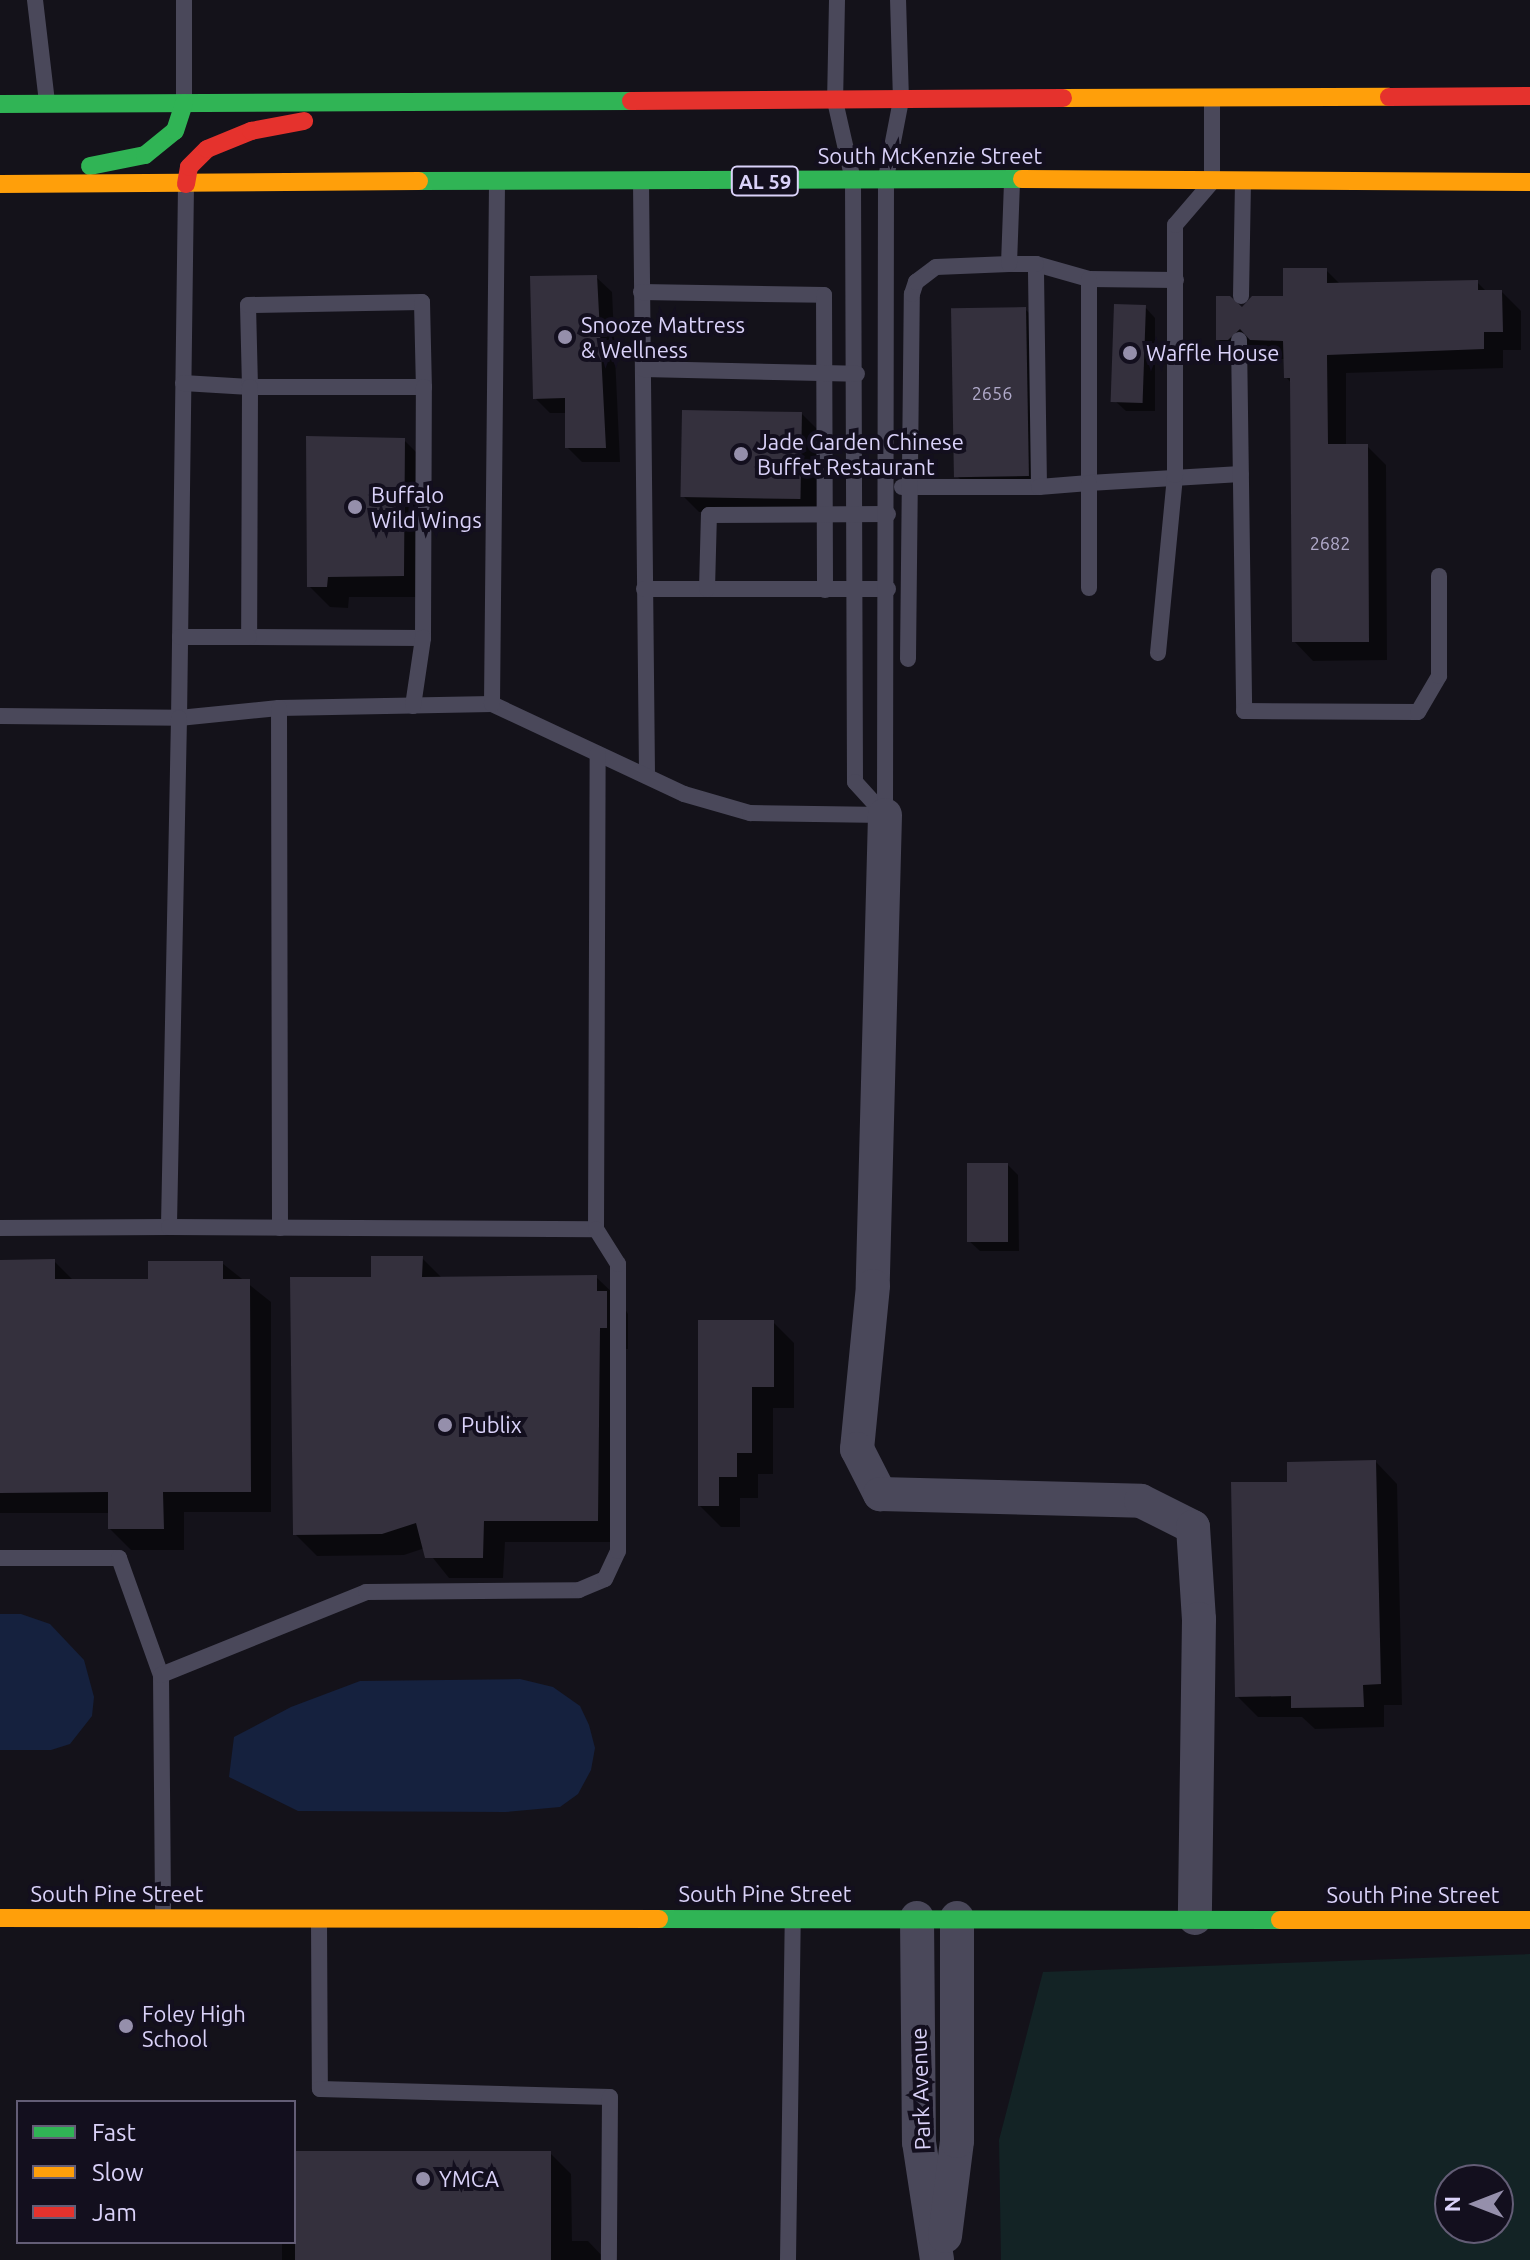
<!DOCTYPE html>
<html>
<head>
<meta charset="utf-8">
<style>
	body { margin:0 }
	#map { position:relative; width:1530px; height:2260px; overflow:hidden; background:#14121a; font-family:Ubuntu,sans-serif }
	div>[style] { position:absolute }
	[style*='--x'] { left:calc(var(--x)*1px); top:calc(var(--y)*1px); width:calc(var(--w)*1px); rotate:calc(var(--a)*1deg) }
	.green>* { inset:0; background:#132325 }
	.water>* { inset:0; background:#15213e }
	.shadow>* { inset:0; background:#0007 }
	.building>* { inset:0; background:#34303d; transform-origin:0 0 }
	.lane>* { height:16px; margin:-8px; padding:0 8px; transform-origin:8px; border-radius:8px; background:#4a485a }
	.street>* { height:34px; margin:-17px; padding:0 17px; transform-origin:17px; border-radius:17px; background:#4a485a }
	.fast>* { height:18px; margin:-9px; padding:0 9px; transform-origin:9px; border-radius:9px; background:#30b455 }
	.slow>* { height:18px; margin:-9px; padding:0 9px; transform-origin:9px; border-radius:9px; background:#ff9f0a }
	.jam>* { height:18px; margin:-9px; padding:0 9px; transform-origin:9px; border-radius:9px; background:#e5322d }
	.dots>* { width:22px; height:22px; translate:-50% -50%; box-sizing:border-box; border:4px solid #130f1e; border-radius:50% }
	span { translate:-50% -50%; white-space:nowrap; text-align:center; line-height:1.15; -webkit-text-stroke:8px #130f1e; paint-order:stroke }
	.number-label { font-size:18px; color:#b0aaca }
	.number-label span { -webkit-text-stroke-width:0 }
	.shield-label span { padding:2px 6px; background:#130f1e; border:2px solid; border-radius:6px; -webkit-text-stroke-width:0 }
	.shield-label { font-size:20px; color:#dad2f9; font-weight:700 }
	.street-label { font-size:22px; color:#dad2f9 }
	.poi-label { font-size:22px; color:#dad2f9 }
	.left { translate:0 -50%; text-align:left }
	.legend { position:absolute; left:16px; top:2100px; width:280px; height:144px; box-sizing:border-box; background:#130f1e; border:2px solid #635d76; margin:0; padding:10px 14px; list-style:none; font-size:24px; color:#dad2f9 }
	.legend li { display:flex; align-items:center; gap:16px; height:40px }
	.legend b { width:40px; border:2px solid #635d76 }
	.north { position:absolute; left:1434px; top:2164px; width:80px; height:80px; box-sizing:border-box; background:#130f1e; border:2px solid #635d76; border-radius:50%; rotate:270deg; font-size:22px; font-weight:700; line-height:32px; text-align:center; color:#dad2f9 }
	.north::after { content:''; display:block; margin:auto; width:28px; height:36px; background:#958fab; clip-path:polygon(50% 0,100% 100%,50% 72%,0 100%) }
</style>
</head>
<body>
<div id="map">
	<div class="green">
		<div style="clip-path:polygon(evenodd,1530px 1954px,1530px 2260px,1001px 2260px,999px 2140px,1043px 1972px,1530px 1954px,1450px 2180px,1498px 2180px,1498px 2228px,1450px 2228px,1450px 2180px)"></div>
	</div>
	<div class="water">
		<div style="clip-path:polygon(0 1614px,21px 1614px,50px 1624px,84px 1660px,94px 1697px,92px 1716px,70px 1744px,51px 1750px,0 1750px)"></div>
		<div style="clip-path:polygon(520px 1679px,553px 1687px,580px 1706px,589px 1725px,595px 1748px,591px 1770px,578px 1794px,560px 1807px,506px 1812px,298px 1811px,229px 1777px,234px 1737px,291px 1707px,360px 1681px)"></div>
	</div>
	<div class="shadow">
		<div style="clip-path:polygon(1326px 270px,1341px 285px,1477px 282px,1487px 292px,1502px 292px,1521px 311px,1521px 350px,1503px 350px,1503px 368px,1346px 373px,1346px 446px,1367px 446px,1386px 465px,1387px 660px,1313px 661px,1294px 641px,1292px 384px,1286px 377px,1285px 359px,1271px 359px,1260px 347px,1248px 358px,1237px 358px,1218px 339px,1242px 310px,1285px 298px)"></div>
		<div style="clip-path:polygon(596px 277px,612px 292px,620px 462px,582px 462px,567px 447px,567px 413px,550px 413px,535px 398px)"></div>
		<div style="clip-path:polygon(1145px 307px,1155px 318px,1155px 411px,1126px 411px,1115px 401px)"></div>
		<div style="clip-path:polygon(1025px 309px,1041px 325px,1043px 491px,972px 491px,956px 475px)"></div>
		<div style="clip-path:polygon(802px 414px,818px 430px,816px 514px,699px 512px,683px 496px)"></div>
		<div style="clip-path:polygon(404px 440px,425px 461px,425px 597px,349px 597px,348px 608px,330px 607px,309px 586px)"></div>
		<div style="clip-path:polygon(1008px 1165px,1018px 1175px,1019px 1251px,980px 1251px,969px 1241px)"></div>
		<div style="clip-path:polygon(422px 1258px,442px 1278px,596px 1277px,618px 1298px,628px 1314px,628px 1349px,620px 1349px,619px 1542px,505px 1542px,503px 1578px,449px 1578px,425px 1548px,404px 1555px,317px 1556px,295px 1534px,373px 1279px)"></div>
		<div style="clip-path:polygon(54px 1261px,74px 1281px,150px 1281px,222px 1263px,271px 1302px,271px 1512px,184px 1512px,184px 1550px,131px 1550px,110px 1529px,110px 1513px,0 1513px,0 1262px)"></div>
		<div style="clip-path:polygon(773px 1322px,794px 1343px,794px 1408px,773px 1408px,773px 1474px,758px 1474px,758px 1498px,740px 1498px,740px 1527px,721px 1527px,700px 1506px)"></div>
		<div style="clip-path:polygon(1376px 1462px,1397px 1484px,1402px 1705px,1384px 1705px,1384px 1727px,1315px 1729px,1302px 1717px,1258px 1717px,1237px 1696px,1289px 1484px)"></div>
		<div style="clip-path:polygon(550px 2153px,571px 2174px,572px 2241px,588px 2241px,606px 2260px,282px 2260px,282px 2242px,294px 2242px,294px 2208px)"></div>
	</div>
	<div class="building">
		<div style="clip-path:polygon(1283px 268px,1327px 268px,1327px 283px,1478px 280px,1478px 290px,1502px 290px,1503px 332px,1484px 332px,1484px 349px,1327px 355px,1328px 444px,1368px 444px,1369px 642px,1292px 642px,1290px 378px,1284px 378px,1283px 341px,1250px 340px,1240px 329px,1228px 340px,1216px 340px,1216px 296px,1230px 296px,1242px 307px,1252px 296px,1283px 296px)"></div>
		<div style="clip-path:polygon(597px 275px,606px 448px,565px 448px,565px 398px,533px 399px,530px 276px)"></div>
		<div style="left:1114px;top:304px;width:32px;height:98px;rotate:2deg"></div>
		<div style="left:1026px;top:307px;width:169px;height:75px;rotate:89deg"></div>
		<div style="left:682px;top:410px;width:120px;height:87px;rotate:1deg"></div>
		<div style="clip-path:polygon(306px 436px,405px 438px,404px 576px,328px 577px,327px 587px,307px 587px)"></div>
		<div style="left:967px;top:1163px;width:41px;height:79px"></div>
		<div style="clip-path:polygon(371px 1256px,423px 1256px,422px 1277px,597px 1275px,597px 1291px,607px 1291px,607px 1328px,600px 1328px,598px 1521px,484px 1521px,483px 1558px,425px 1558px,416px 1523px,382px 1534px,293px 1535px,290px 1277px,371px 1277px)"></div>
		<div style="clip-path:polygon(55px 1259px,55px 1279px,148px 1279px,148px 1261px,223px 1261px,223px 1279px,250px 1279px,251px 1492px,163px 1492px,164px 1529px,108px 1529px,108px 1492px,0 1493px,0 1260px)"></div>
		<div style="clip-path:polygon(698px 1320px,774px 1320px,774px 1387px,752px 1387px,752px 1453px,737px 1453px,737px 1477px,719px 1477px,719px 1506px,698px 1506px)"></div>
		<div style="clip-path:polygon(1376px 1460px,1381px 1684px,1363px 1685px,1364px 1707px,1291px 1708px,1291px 1696px,1235px 1697px,1231px 1482px,1287px 1482px,1287px 1462px)"></div>
		<div style="left:551px;top:2151px;width:109px;height:256px;rotate:90deg"></div>
	</div>
	<div class="lane">
		<div style="--x:35;--y:0;--w:103;--a:83.3"></div>
		<div style="--x:184;--y:0;--w:101;--a:90"></div>
		<div style="--x:837;--y:0;--w:101;--a:91.1"></div>
		<div style="--x:835;--y:101;--w:81;--a:77.2"></div>
		<div style="--x:853;--y:180;--w:602;--a:89.81"></div>
		<div style="--x:855;--y:782;--w:45;--a:47.7"></div>
		<div style="--x:641;--y:182;--w:594;--a:89.42"></div>
		<div style="--x:186;--y:185;--w:533;--a:90.75"></div>
		<div style="--x:179;--y:718;--w:100;--a:-5.7"></div>
		<div style="--x:279;--y:708;--w:213;--a:-1.1"></div>
		<div style="--x:492;--y:704;--w:212;--a:25.1"></div>
		<div style="--x:684;--y:794;--w:69;--a:16.1"></div>
		<div style="--x:750;--y:813;--w:135;--a:0.8"></div>
		<div style="--x:1036;--y:264;--w:55;--a:15.8"></div>
		<div style="--x:1176;--y:280;--w:87;--a:-179.3"></div>
		<div style="--x:1089;--y:279;--w:204;--a:90"></div>
		<div style="--x:1089;--y:483;--w:152;--a:-3.4"></div>
		<div style="--x:641;--y:292;--w:183;--a:0.9"></div>
		<div style="--x:824;--y:295;--w:295;--a:89.8"></div>
		<div style="--x:1241;--y:296;--w:112;--a:-89"></div>
		<div style="--x:1239;--y:340;--w:371;--a:89.2"></div>
		<div style="--x:1244;--y:711;--w:174;--a:0.3"></div>
		<div style="--x:1418;--y:712;--w:42;--a:-59.7"></div>
		<div style="--x:1439;--y:676;--w:100;--a:-90"></div>
		<div style="--x:643;--y:369;--w:214;--a:1.3"></div>
		<div style="--x:183;--y:383;--w:67;--a:3.4"></div>
		<div style="--x:250;--y:387;--w:82;--a:-91.4"></div>
		<div style="--x:248;--y:305;--w:174;--a:-1"></div>
		<div style="--x:422;--y:302;--w:85;--a:88.7"></div>
		<div style="--x:424;--y:387;--w:174;--a:180"></div>
		<div style="--x:250;--y:387;--w:250;--a:90.2"></div>
		<div style="--x:249;--y:637;--w:174;--a:0.3"></div>
		<div style="--x:423;--y:638;--w:251;--a:-89.8"></div>
		<div style="--x:902;--y:487;--w:137;--a:0"></div>
		<div style="--x:1039;--y:487;--w:223;--a:-90.8"></div>
		<div style="--x:1036;--y:264;--w:27;--a:180"></div>
		<div style="--x:1039;--y:487;--w:50;--a:-4.6"></div>
		<div style="--x:1089;--y:483;--w:105;--a:90"></div>
		<div style="--x:644;--y:589;--w:244;--a:0"></div>
		<div style="--x:707;--y:589;--w:74;--a:-88.5"></div>
		<div style="--x:709;--y:515;--w:179;--a:-0.3"></div>
		<div style="--x:180;--y:637;--w:69;--a:0"></div>
		<div style="--x:1158;--y:653;--w:179;--a:-84.5"></div>
		<div style="--x:1175;--y:475;--w:250;--a:-90"></div>
		<div style="--x:1175;--y:225;--w:57;--a:-49.3"></div>
		<div style="--x:1212;--y:182;--w:83;--a:-90"></div>
		<div style="--x:908;--y:659;--w:365;--a:-89.4"></div>
		<div style="--x:912;--y:294;--w:13;--a:-72"></div>
		<div style="--x:916;--y:282;--w:25;--a:-37"></div>
		<div style="--x:936;--y:267;--w:73;--a:-2.4"></div>
		<div style="--x:1009;--y:264;--w:83;--a:-87.9"></div>
		<div style="--x:492;--y:704;--w:521;--a:-89.45"></div>
		<div style="--x:413;--y:706;--w:69;--a:-81.6"></div>
		<div style="--x:279;--y:708;--w:520;--a:89.89"></div>
		<div style="--x:0;--y:716;--w:179;--a:0.6"></div>
		<div style="--x:179;--y:718;--w:509;--a:91.13"></div>
		<div style="--x:169;--y:1227;--w:169;--a:179.7"></div>
		<div style="--x:885;--y:815;--w:637;--a:-89.91"></div>
		<div style="--x:886;--y:178;--w:79;--a:-79.1"></div>
		<div style="--x:901;--y:100;--w:100;--a:-91.7"></div>
		<div style="--x:169;--y:1227;--w:427;--a:0.3"></div>
		<div style="--x:596;--y:1229;--w:475;--a:-89.8"></div>
		<div style="--x:0;--y:1558;--w:119;--a:0"></div>
		<div style="--x:119;--y:1558;--w:124;--a:70.3"></div>
		<div style="--x:161;--y:1675;--w:242;--a:89.5"></div>
		<div style="--x:161;--y:1675;--w:221;--a:-22"></div>
		<div style="--x:366;--y:1592;--w:213;--a:-0.5"></div>
		<div style="--x:579;--y:1590;--w:28;--a:-23"></div>
		<div style="--x:605;--y:1579;--w:31;--a:-65"></div>
		<div style="--x:618;--y:1551;--w:287;--a:-90"></div>
		<div style="--x:618;--y:1264;--w:41;--a:-122.2"></div>
		<div style="--x:319;--y:1921;--w:168;--a:89.7"></div>
		<div style="--x:320;--y:2089;--w:290;--a:1.6"></div>
		<div style="--x:610;--y:2097;--w:163;--a:90.4"></div>
		<div style="--x:788;--y:2260;--w:338;--a:-89.2"></div>
	</div>
	<div class="street">
		<div style="--x:885;--y:815;--w:471;--a:91.5"></div>
		<div style="--x:873;--y:1286;--w:164;--a:95.6"></div>
		<div style="--x:857;--y:1449;--w:51;--a:62.9"></div>
		<div style="--x:880;--y:1494;--w:261;--a:1.5"></div>
		<div style="--x:1141;--y:1501;--w:58;--a:26.6"></div>
		<div style="--x:1193;--y:1527;--w:92;--a:86.3"></div>
		<div style="--x:1199;--y:1619;--w:299;--a:90.8"></div>
		<div style="--x:917;--y:1918;--w:224;--a:89.5"></div>
		<div style="--x:919;--y:2142;--w:119;--a:81.3"></div>
		<div style="--x:945;--y:2236;--w:96;--a:-82.8"></div>
		<div style="--x:957;--y:2141;--w:223;--a:-90"></div>
	</div>
	<div class="fast">
		<div style="--x:0;--y:104;--w:631;--a:-0.27"></div>
		<div style="--x:90;--y:166;--w:56;--a:-11.3"></div>
		<div style="--x:145;--y:155;--w:38;--a:-39"></div>
		<div style="--x:175;--y:131;--w:29;--a:-72"></div>
		<div style="--x:419;--y:181;--w:603;--a:-0.19"></div>
		<div style="--x:659;--y:1919;--w:621;--a:0.09"></div>
	</div>
	<div class="slow">
		<div style="--x:1063;--y:98;--w:326;--a:-0.2"></div>
		<div style="--x:1022;--y:179;--w:508;--a:0.34"></div>
		<div style="--x:0;--y:184;--w:419;--a:-0.4"></div>
		<div style="--x:0;--y:1918;--w:659;--a:0.09"></div>
		<div style="--x:1280;--y:1920;--w:250;--a:0"></div>
	</div>
	<div class="jam">
		<div style="--x:1389;--y:97;--w:141;--a:-0.4"></div>
		<div style="--x:631;--y:101;--w:432;--a:-0.4"></div>
		<div style="--x:186;--y:184;--w:17;--a:-80"></div>
		<div style="--x:189;--y:167;--w:25;--a:-45"></div>
		<div style="--x:207;--y:149;--w:48;--a:-22.2"></div>
		<div style="--x:251;--y:131;--w:54;--a:-10.7"></div>
	</div>
	<div class="dots">
		<div style="left:565px;top:337px;background:#958fab"></div>
		<div style="left:1130px;top:353px;background:#958fab"></div>
		<div style="left:741px;top:454px;background:#958fab"></div>
		<div style="left:355px;top:507px;background:#958fab"></div>
		<div style="left:445px;top:1425px;background:#958fab"></div>
		<div style="left:126px;top:2026px;background:#958fab"></div>
		<div style="left:423px;top:2179px;background:#958fab"></div>
	</div>
	<div class="number-label">
		<span style="left:992px;top:393px">2656</span>
		<span style="left:1330px;top:543px">2682</span>
	</div>
	<div class="shield-label">
		<span style="left:765px;top:181px">AL 59</span>
	</div>
	<div class="street-label">
		<span style="left:930px;top:156px">South McKenzie Street</span>
		<span style="left:117px;top:1894px">South Pine Street</span>
		<span style="left:765px;top:1894px">South Pine Street</span>
		<span style="left:1413px;top:1895px">South Pine Street</span>
		<span style="left:920px;top:2089px;rotate:-92deg">Park Avenue</span>
	</div>
	<div class="poi-label">
		<span class="left" style="left:581px;top:337px">Snooze Mattress<br>&amp; Wellness</span>
		<span class="left" style="left:1146px;top:353px">Waffle House</span>
		<span class="left" style="left:757px;top:454px">Jade Garden Chinese<br>Buffet Restaurant</span>
		<span class="left" style="left:371px;top:507px">Buffalo<br>Wild Wings</span>
		<span class="left" style="left:461px;top:1425px">Publix</span>
		<span class="left" style="left:142px;top:2026px">Foley High<br>School</span>
		<span class="left" style="left:439px;top:2179px">YMCA</span>
	</div>
	<ul class="legend">
	<li><b style="height:10px;background:#30b455"></b>Fast</li>
	<li><b style="height:10px;background:#ff9f0a"></b>Slow</li>
	<li><b style="height:10px;background:#e5322d"></b>Jam</li>
	</ul>
	<div class="north">N</div>
</div>
</body>
</html>
